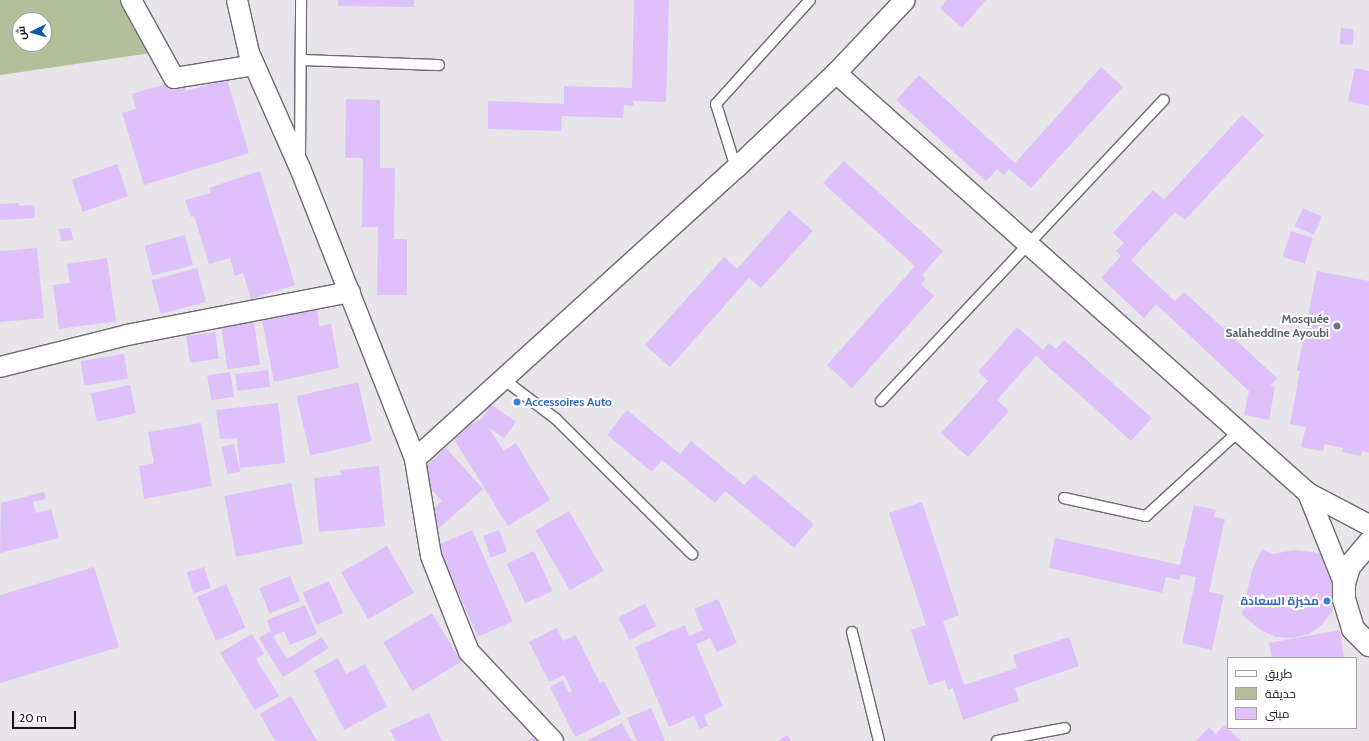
<!DOCTYPE html>
<html>
<head>
<meta charset="utf-8">
<style>
	body { margin:0 }
	#map { position:relative; width:1369px; height:741px; overflow:hidden; background:#e7e5e9; font-family:Cabin,Cairo,sans-serif }
	div>[style] { position:absolute }
	[style*='--x'] { left:calc(var(--x)*1px); top:calc(var(--y)*1px); width:calc(var(--w)*1px); rotate:calc(var(--a)*1deg) }
	.green>* { inset:0; background:#b3be9a }
	.building>* { inset:0; background:#dec0fa; transform-origin:0 0 }
	.roads { filter:drop-shadow(1px 0 #6c6a6d) drop-shadow(-1px 0 #6c6a6d) drop-shadow(0 1px #6c6a6d) drop-shadow(0 -1px #6c6a6d) }
	.service>* { height:10px; margin:-5px; padding:0 5px; transform-origin:5px; border-radius:5px; background:#fff }
	.minor>* { height:20px; margin:-10px; padding:0 10px; transform-origin:10px; border-radius:10px; background:#fff }
	.tertiary>* { height:22px; margin:-11px; padding:0 11px; transform-origin:11px; border-radius:11px; background:#fff }
	.dots>* { width:11px; height:11px; translate:-50% -50%; box-sizing:border-box; border:2px solid #fff; border-radius:50% }
	span { translate:-50% -50%; white-space:nowrap; text-align:center; line-height:1.15; -webkit-text-stroke:4px #fff; paint-order:stroke }
	.worship-label { font-size:12px; color:#5b616d; font-weight:700 }
	.right { translate:-100% -50%; text-align:right }
	.shop-label { font-size:12px; color:#366cbe; font-weight:700 }
	.left { translate:0 -50%; text-align:left }
	.legend { position:absolute; left:1227px; top:657px; width:130px; height:72px; box-sizing:border-box; background:#fff; border:1px solid #a2a2a2; margin:0; padding:5px 7px; list-style:none; font-size:12px; color:#171617 }
	.legend li { display:flex; align-items:center; gap:8px; height:20px }
	.legend b { width:20px; border:1px solid #a2a2a2 }
	.north { position:absolute; left:12px; top:12px; width:40px; height:40px; box-sizing:border-box; background:#fff; border:1px solid #a2a2a2; border-radius:50%; rotate:265deg; font-size:11px; font-weight:700; line-height:16px; text-align:center; color:#171617 }
	.north::after { content:''; display:block; margin:auto; width:14px; height:18px; background:#0f58a8; clip-path:polygon(50% 0,100% 100%,50% 72%,0 100%) }
	.scale { position:absolute; left:12px; top:711px; width:64px; height:18px; box-sizing:border-box; border:2px solid #171617; border-top:0; padding-left:5px; font-size:12px; line-height:14px; white-space:nowrap; color:#171617; -webkit-text-stroke:3px #fff; paint-order:stroke }
</style>
</head>
<body>
<div id="map">
	<div class="green">
		<div style="clip-path:polygon(evenodd,0 0,137px 0,165px 51px,0 75px,0 0,20px 20px,44px 20px,44px 44px,20px 44px,20px 20px)"></div>
	</div>
	<div class="building">
		<div style="clip-path:polygon(338px 0,414px 0,414px 7px,338px 6px)"></div>
		<div style="clip-path:polygon(634px 0,669px 0,666px 102px,634px 101px,634px 106px,624px 105px,623px 118px,562px 116px,561px 131px,488px 129px,488px 101px,564px 104px,564px 86px,632px 88px)"></div>
		<div style="clip-path:polygon(947px 0,986px 0,962px 28px,940px 8px)"></div>
		<div style="left:1341px;top:28px;width:13px;height:16px;rotate:4deg"></div>
		<div style="clip-path:polygon(1101px 67px,1123px 87px,1031px 188px,1009px 169px,1004px 175px,997px 169px,986px 181px,896px 100px,919px 75px,1015px 163px)"></div>
		<div style="clip-path:polygon(1355px 68px,1369px 71px,1369px 106px,1348px 101px)"></div>
		<div style="clip-path:polygon(182px 79px,186px 91px,227px 79px,249px 153px,144px 185px,122px 113px,136px 109px,132px 94px)"></div>
		<div style="clip-path:polygon(346px 99px,380px 100px,380px 168px,395px 168px,394px 239px,407px 239px,407px 295px,377px 295px,378px 227px,362px 227px,363px 158px,345px 158px)"></div>
		<div style="clip-path:polygon(1242px 115px,1264px 135px,1185px 220px,1175px 212px,1131px 260px,1175px 301px,1184px 292px,1277px 378px,1270px 386px,1275px 387px,1269px 420px,1244px 415px,1249px 391px,1156px 304px,1144px 318px,1101px 278px,1121px 256px,1116px 251px,1124px 243px,1113px 233px,1153px 190px,1164px 200px)"></div>
		<div style="clip-path:polygon(844px 161px,943px 251px,922px 275px,926px 279px,921px 284px,934px 296px,852px 388px,827px 365px,915px 266px,823px 183px)"></div>
		<div style="left:117px;top:164px;width:34px;height:48px;rotate:71deg"></div>
		<div style="clip-path:polygon(260px 171px,295px 285px,251px 299px,243px 273px,235px 276px,230px 258px,209px 264px,194px 216px,191px 217px,185px 200px,211px 193px,209px 188px)"></div>
		<div style="clip-path:polygon(19px 203px,19px 206px,34px 205px,35px 218px,0 220px,0 204px)"></div>
		<div style="left:1303px;top:208px;width:21px;height:20px;rotate:25deg"></div>
		<div style="clip-path:polygon(789px 210px,813px 231px,761px 288px,749px 278px,670px 367px,645px 345px,724px 257px,737px 269px)"></div>
		<div style="clip-path:polygon(71px 228px,73px 240px,61px 241px,59px 229px)"></div>
		<div style="left:1291px;top:231px;width:23px;height:27px;rotate:18deg"></div>
		<div style="left:185px;top:235px;width:31px;height:42px;rotate:75deg"></div>
		<div style="clip-path:polygon(37px 248px,44px 318px,0 322px,0 251px)"></div>
		<div style="clip-path:polygon(107px 258px,116px 321px,59px 329px,53px 285px,70px 283px,67px 264px)"></div>
		<div style="left:197px;top:268px;width:35px;height:47px;rotate:75deg"></div>
		<div style="clip-path:polygon(1317px 271px,1369px 281px,1369px 453px,1362px 451px,1361px 456px,1342px 452px,1343px 448px,1325px 444px,1323px 451px,1301px 447px,1306px 427px,1290px 424px,1300px 371px,1297px 371px)"></div>
		<div style="clip-path:polygon(317px 309px,319px 326px,331px 324px,339px 368px,274px 382px,262px 320px)"></div>
		<div style="left:254px;top:322px;width:43px;height:33px;rotate:82deg"></div>
		<div style="clip-path:polygon(1017px 327px,1043px 350px,1049px 343px,1056px 349px,1064px 340px,1152px 418px,1131px 441px,1036px 356px,997px 400px,1009px 411px,968px 457px,941px 433px,988px 381px,978px 372px)"></div>
		<div style="left:215px;top:332px;width:27px;height:29px;rotate:82deg"></div>
		<div style="left:124px;top:354px;width:25px;height:44px;rotate:81deg"></div>
		<div style="left:268px;top:370px;width:17px;height:33px;rotate:83deg"></div>
		<div style="left:230px;top:372px;width:25px;height:23px;rotate:81deg"></div>
		<div style="left:358px;top:382px;width:61px;height:63px;rotate:77deg"></div>
		<div style="left:130px;top:385px;width:29px;height:40px;rotate:78deg"></div>
		<div style="clip-path:polygon(278px 403px,285px 463px,240px 468px,237px 438px,220px 439px,216px 410px)"></div>
		<div style="clip-path:polygon(491px 404px,516px 422px,504px 438px,489px 428px,504px 451px,516px 443px,550px 500px,508px 526px,452px 436px,482px 418px)"></div>
		<div style="clip-path:polygon(627px 410px,680px 454px,691px 441px,744px 485px,754px 474px,814px 524px,794px 548px,725px 491px,715px 503px,662px 460px,652px 472px,607px 435px)"></div>
		<div style="clip-path:polygon(201px 423px,212px 486px,144px 499px,139px 466px,154px 463px,148px 432px)"></div>
		<div style="left:234px;top:444px;width:28px;height:13px;rotate:77deg"></div>
		<div style="clip-path:polygon(446px 448px,483px 489px,438px 529px,426px 515px,442px 501px,417px 473px)"></div>
		<div style="clip-path:polygon(379px 466px,385px 526px,319px 532px,314px 478px,341px 475px,340px 470px)"></div>
		<div style="left:291px;top:483px;width:62px;height:68px;rotate:79deg"></div>
		<div style="clip-path:polygon(44px 492px,46px 499px,33px 502px,36px 513px,51px 509px,59px 538px,0 553px,1px 503px)"></div>
		<div style="clip-path:polygon(922px 502px,959px 615px,943px 621px,964px 685px,1017px 668px,1013px 655px,1069px 637px,1079px 666px,1015px 688px,1019px 701px,963px 720px,953px 688px,948px 690px,945px 680px,929px 685px,911px 630px,926px 625px,889px 513px)"></div>
		<div style="clip-path:polygon(1194px 505px,1216px 510px,1214px 517px,1225px 519px,1209px 592px,1224px 595px,1212px 650px,1182px 643px,1196px 577px,1181px 574px,1179px 580px,1166px 577px,1162px 593px,1049px 568px,1055px 538px,1180px 565px)"></div>
		<div style="left:569px;top:511px;width:69px;height:39px;rotate:60deg"></div>
		<div style="left:472px;top:530px;width:100px;height:38px;rotate:66deg"></div>
		<div style="left:499px;top:530px;width:23px;height:17px;rotate:70deg"></div>
		<div style="left:387px;top:546px;width:54px;height:53px;rotate:60deg"></div>
		<div style="clip-path:polygon(1262px 549px,1273px 554px,1294px 550px,1320px 553px,1330px 565px,1336px 596px,1332px 611px,1322px 625px,1309px 634px,1292px 638px,1276px 637px,1261px 630px,1242px 615px,1252px 570px)"></div>
		<div style="left:534px;top:551px;width:44px;height:30px;rotate:65deg"></div>
		<div style="clip-path:polygon(94px 567px,119px 647px,0 683px,0 595px)"></div>
		<div style="left:204px;top:567px;width:22px;height:18px;rotate:72deg"></div>
		<div style="left:290px;top:576px;width:27px;height:33px;rotate:68deg"></div>
		<div style="left:329px;top:581px;width:35px;height:29px;rotate:66deg"></div>
		<div style="left:226px;top:584px;width:48px;height:32px;rotate:66deg"></div>
		<div style="clip-path:polygon(718px 599px,737px 643px,717px 652px,710px 638px,696px 644px,723px 706px,704px 715px,708px 726px,700px 729px,694px 716px,669px 727px,635px 647px,685px 625px,689px 636px,703px 630px,694px 609px)"></div>
		<div style="left:645px;top:604px;width:25px;height:30px;rotate:63deg"></div>
		<div style="clip-path:polygon(305px 605px,317px 634px,290px 645px,284px 631px,273px 636px,287px 659px,322px 637px,329px 648px,283px 677px,259px 638px,270px 631px,272px 634px,267px 620px)"></div>
		<div style="left:432px;top:613px;width:57px;height:57px;rotate:59deg"></div>
		<div style="clip-path:polygon(557px 628px,563px 641px,576px 635px,600px 683px,604px 681px,621px 714px,575px 737px,550px 687px,563px 680px,569px 693px,572px 691px,564px 675px,549px 682px,529px 642px)"></div>
		<div style="clip-path:polygon(1340px 630px,1344px 658px,1272px 658px,1269px 643px)"></div>
		<div style="clip-path:polygon(252px 634px,264px 654px,256px 659px,279px 696px,255px 710px,220px 653px)"></div>
		<div style="clip-path:polygon(338px 658px,346px 674px,365px 664px,387px 707px,344px 730px,314px 671px)"></div>
		<div style="clip-path:polygon(291px 696px,317px 741px,275px 741px,260px 714px)"></div>
		<div style="clip-path:polygon(651px 708px,665px 741px,637px 741px,627px 718px)"></div>
		<div style="clip-path:polygon(429px 713px,442px 741px,395px 741px,390px 730px)"></div>
		<div style="clip-path:polygon(622px 723px,632px 741px,587px 741px)"></div>
		<div style="clip-path:polygon(1224px 725px,1241px 741px,1196px 741px,1209px 727px,1216px 734px)"></div>
		<div style="clip-path:polygon(539px 734px,544px 741px,527px 741px)"></div>
		<div style="clip-path:polygon(787px 735px,791px 741px,778px 741px)"></div>
	</div>
	<div class="roads">
		<div class="service">
			<div style="--x:301;--y:60;--w:138;--a:2.1"></div>
			<div style="--x:300;--y:156;--w:156;--a:-89.6"></div>
			<div style="--x:736;--y:168;--w:67;--a:-107.4"></div>
			<div style="--x:716;--y:104;--w:140;--a:-47.9"></div>
			<div style="--x:503;--y:379;--w:66;--a:37"></div>
			<div style="--x:556;--y:419;--w:192;--a:44.8"></div>
			<div style="--x:881;--y:401;--w:413;--a:-46.8"></div>
			<div style="--x:1064;--y:498;--w:84;--a:12.4"></div>
			<div style="--x:1146;--y:516;--w:126;--a:-42.4"></div>
			<div style="--x:852;--y:632;--w:112;--a:76.1"></div>
			<div style="--x:997;--y:741;--w:69;--a:-10.8"></div>
		</div>
		<div class="minor">
			<div style="--x:131;--y:0;--w:89;--a:61.1"></div>
			<div style="--x:174;--y:78;--w:81;--a:-9.2"></div>
			<div style="--x:237;--y:0;--w:54;--a:77.2"></div>
			<div style="--x:249;--y:53;--w:126;--a:66.1"></div>
			<div style="--x:300;--y:168;--w:313;--a:68.4"></div>
			<div style="--x:836;--y:73;--w:632;--a:41.66"></div>
			<div style="--x:1308;--y:493;--w:69;--a:27.7"></div>
			<div style="--x:0;--y:367;--w:131;--a:-14.1"></div>
			<div style="--x:127;--y:335;--w:227;--a:-10.9"></div>
			<div style="--x:1308;--y:493;--w:97;--a:68.2"></div>
			<div style="--x:553;--y:741;--w:122;--a:-133.3"></div>
			<div style="--x:469;--y:652;--w:103;--a:-111.6"></div>
			<div style="--x:431;--y:556;--w:98;--a:-99.4"></div>
			<div style="--x:415;--y:459;--w:433;--a:-42.2"></div>
			<div style="--x:736;--y:168;--w:138;--a:-43.5"></div>
			<div style="--x:836;--y:73;--w:100;--a:-46.6"></div>
		</div>
		<div class="tertiary">
			<div style="--x:1369;--y:543;--w:31;--a:130"></div>
			<div style="--x:1349;--y:567;--w:17;--a:107"></div>
			<div style="--x:1344;--y:583;--w:16;--a:90"></div>
			<div style="--x:1344;--y:599;--w:31;--a:73"></div>
			<div style="--x:1353;--y:629;--w:23;--a:45"></div>
		</div>
	</div>
	<div class="dots">
		<div style="left:1337px;top:326px;background:#6b7280"></div>
		<div style="left:517px;top:402px;background:#3f7fe0"></div>
		<div style="left:1327px;top:601px;background:#3f7fe0"></div>
	</div>
	<div class="worship-label">
		<span class="right" style="left:1329px;top:326px">Mosquée<br>Salaheddine Ayoubi</span>
	</div>
	<div class="shop-label">
		<span class="left" style="left:525px;top:402px">Accessoires Auto</span>
		<span class="right" style="left:1319px;top:601px">مخبزة السعادة</span>
	</div>
	<ul class="legend">
	<li><b style="height:5px;background:#fff"></b>طريق</li>
	<li><b style="height:11px;background:#b3be9a"></b>حديقة</li>
	<li><b style="height:11px;background:#dec0fa"></b>مبنى</li>
	</ul>
	<div class="north">ش</div>
	<div class="scale">20 m</div>
</div>
</body>
</html>
